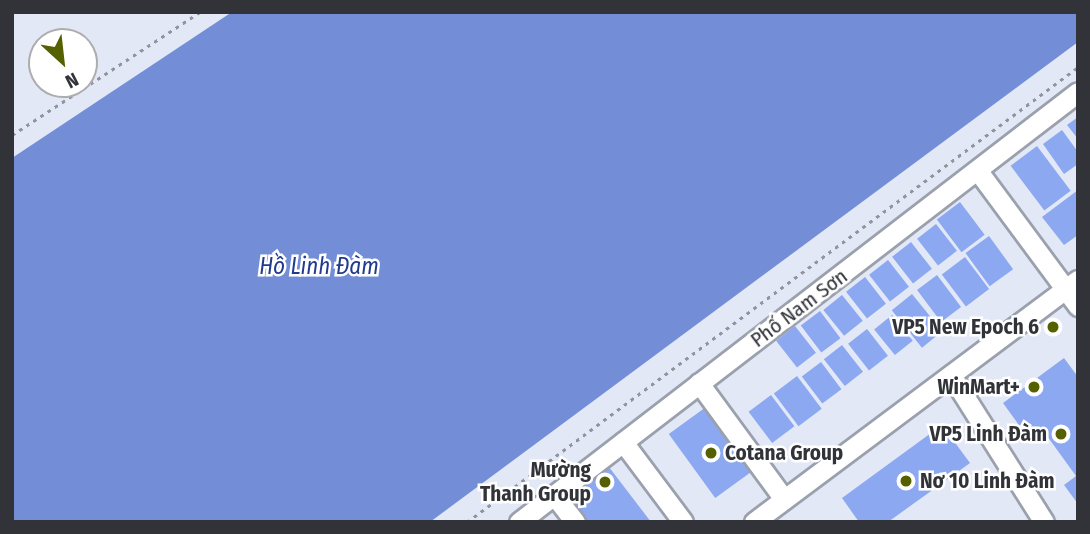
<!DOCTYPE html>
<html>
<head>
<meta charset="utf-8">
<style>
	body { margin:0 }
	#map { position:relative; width:1090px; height:534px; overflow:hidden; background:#e2e8f6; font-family:"Fira Sans Condensed",sans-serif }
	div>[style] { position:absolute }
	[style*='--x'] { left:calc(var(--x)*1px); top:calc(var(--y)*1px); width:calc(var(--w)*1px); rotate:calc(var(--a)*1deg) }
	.water>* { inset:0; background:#738ed6 }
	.building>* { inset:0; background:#8ba8f1; transform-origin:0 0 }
	.path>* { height:2.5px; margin-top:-1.25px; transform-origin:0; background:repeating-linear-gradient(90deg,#8f949e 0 3.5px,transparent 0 8.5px) }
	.roads { filter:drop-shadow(2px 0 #9ba0ad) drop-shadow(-2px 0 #9ba0ad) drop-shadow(0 2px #9ba0ad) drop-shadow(0 -2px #9ba0ad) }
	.minor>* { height:19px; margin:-9.5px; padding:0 9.5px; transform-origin:9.5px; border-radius:9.5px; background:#fff }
	.dots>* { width:19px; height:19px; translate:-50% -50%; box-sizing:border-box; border:4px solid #fff; border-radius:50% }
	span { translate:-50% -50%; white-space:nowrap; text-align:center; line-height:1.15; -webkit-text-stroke:5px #fff; paint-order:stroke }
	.street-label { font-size:21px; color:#313339 }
	.poi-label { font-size:21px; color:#313339; font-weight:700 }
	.right { translate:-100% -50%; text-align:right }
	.left { translate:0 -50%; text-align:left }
	.water-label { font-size:23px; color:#233b8e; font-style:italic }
	.frame { position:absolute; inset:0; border:14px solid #313339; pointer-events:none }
	.north { position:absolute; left:28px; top:28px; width:70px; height:70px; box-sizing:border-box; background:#fff; border:2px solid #adadb0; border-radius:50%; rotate:153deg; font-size:19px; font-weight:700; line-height:28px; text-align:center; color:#313339 }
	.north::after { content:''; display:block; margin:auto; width:24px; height:32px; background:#556000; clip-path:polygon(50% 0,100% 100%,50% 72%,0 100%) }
</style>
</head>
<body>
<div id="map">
	<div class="water">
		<div style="clip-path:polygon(232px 12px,1078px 12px,1078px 42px,430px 522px,12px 522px,12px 158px)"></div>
	</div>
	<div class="building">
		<div style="clip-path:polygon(1078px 117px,1078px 139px,1067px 125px)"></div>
		<div style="clip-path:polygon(1062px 130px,1078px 152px,1078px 164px,1064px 174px,1043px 144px)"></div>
		<div style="left:1037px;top:146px;width:56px;height:33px;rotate:53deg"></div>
		<div style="clip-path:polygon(1078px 190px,1078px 235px,1064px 245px,1042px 217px)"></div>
		<div style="left:960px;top:202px;width:41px;height:29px;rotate:53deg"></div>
		<div style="left:936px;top:224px;width:34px;height:24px;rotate:52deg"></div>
		<div style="left:989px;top:236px;width:41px;height:29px;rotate:54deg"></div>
		<div style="left:911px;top:242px;width:34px;height:24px;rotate:52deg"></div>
		<div style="left:965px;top:257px;width:40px;height:29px;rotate:53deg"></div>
		<div style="left:888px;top:260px;width:34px;height:24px;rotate:52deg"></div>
		<div style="left:937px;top:275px;width:40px;height:25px;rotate:53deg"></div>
		<div style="left:865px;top:277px;width:34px;height:24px;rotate:52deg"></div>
		<div style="left:912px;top:294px;width:48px;height:26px;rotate:51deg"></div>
		<div style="left:842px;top:295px;width:33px;height:24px;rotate:51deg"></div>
		<div style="left:820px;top:311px;width:34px;height:24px;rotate:53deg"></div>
		<div style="left:892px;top:315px;width:33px;height:23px;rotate:51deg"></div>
		<div style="left:795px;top:326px;width:34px;height:24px;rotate:52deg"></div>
		<div style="left:867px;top:329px;width:34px;height:24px;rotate:52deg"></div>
		<div style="left:842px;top:345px;width:34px;height:23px;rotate:52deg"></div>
		<div style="clip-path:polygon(1064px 358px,1078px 377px,1078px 504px,1064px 485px,1076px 476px,1042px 429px,1029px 439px,1003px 403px)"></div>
		<div style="left:821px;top:362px;width:34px;height:24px;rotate:53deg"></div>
		<div style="left:797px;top:376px;width:41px;height:29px;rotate:53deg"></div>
		<div style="left:771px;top:395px;width:39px;height:28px;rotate:53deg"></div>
		<div style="left:706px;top:407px;width:79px;height:46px;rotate:54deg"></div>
		<div style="clip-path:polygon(942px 425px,970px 463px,888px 522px,859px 522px,842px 498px)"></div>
		<div style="clip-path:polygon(609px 467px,651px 522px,587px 522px,568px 497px)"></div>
	</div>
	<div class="path">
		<div style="--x:12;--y:135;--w:225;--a:-33.2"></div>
		<div style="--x:467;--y:522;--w:762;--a:-36.67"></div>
	</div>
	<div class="roads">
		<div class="minor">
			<div style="--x:978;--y:171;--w:168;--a:53.5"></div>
			<div style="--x:951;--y:375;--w:174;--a:57.7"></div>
			<div style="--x:699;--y:383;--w:144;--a:53.8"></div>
			<div style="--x:623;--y:442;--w:100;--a:53.1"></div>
			<div style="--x:554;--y:495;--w:34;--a:52"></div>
			<div style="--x:519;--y:522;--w:705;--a:-37.57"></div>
			<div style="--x:754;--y:522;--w:404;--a:-36.8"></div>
		</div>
	</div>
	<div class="dots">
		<div style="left:1053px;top:327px;background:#556000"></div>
		<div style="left:1034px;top:387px;background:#556000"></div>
		<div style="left:1061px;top:434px;background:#556000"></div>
		<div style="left:711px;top:453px;background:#556000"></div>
		<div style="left:906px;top:481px;background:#556000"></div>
		<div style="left:605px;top:482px;background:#556000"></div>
	</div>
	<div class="street-label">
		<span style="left:799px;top:308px;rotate:-37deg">Phố Nam Sơn</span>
	</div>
	<div class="poi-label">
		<span class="right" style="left:1039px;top:327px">VP5 New Epoch 6</span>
		<span class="right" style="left:1020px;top:387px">WinMart+</span>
		<span class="right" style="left:1047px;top:434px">VP5 Linh Đàm</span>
		<span class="left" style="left:725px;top:453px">Cotana Group</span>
		<span class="right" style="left:591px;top:482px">Mường<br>Thanh Group</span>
		<span class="left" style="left:920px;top:481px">Nơ 10 Linh Đàm</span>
	</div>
	<div class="water-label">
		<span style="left:319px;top:266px">Hồ Linh Đàm</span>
	</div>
	<div class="frame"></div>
	<div class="north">N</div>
</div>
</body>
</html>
